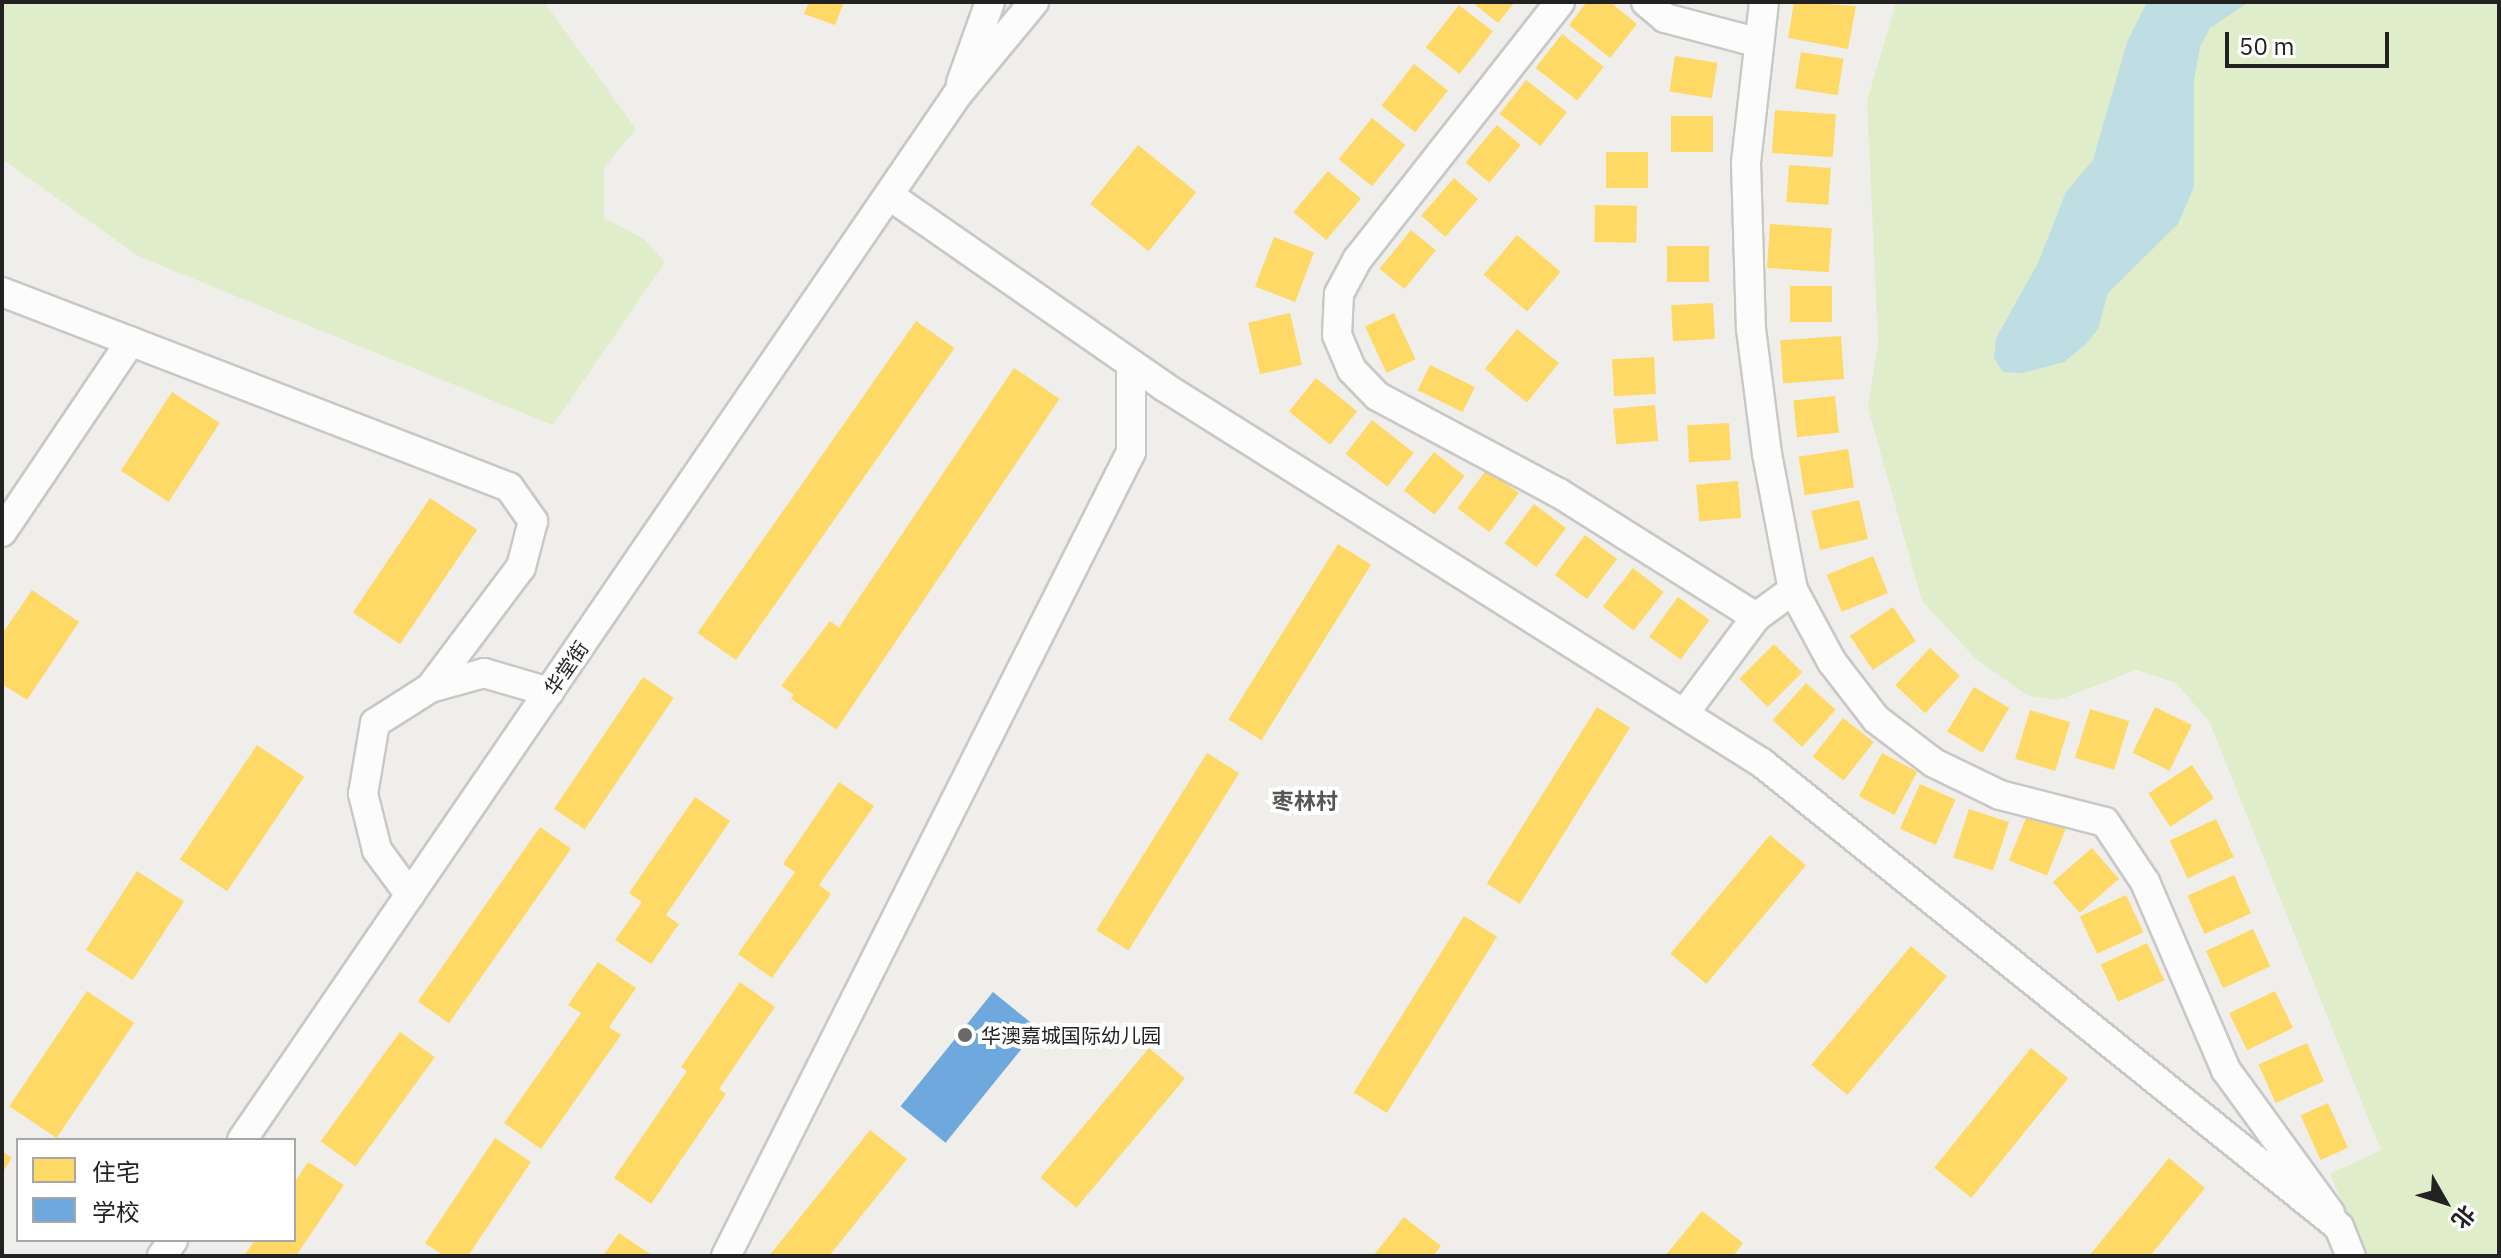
<!DOCTYPE html>
<html>
<head>
<meta charset="utf-8">
<style>
	body { margin:0 }
	#map { position:relative; width:2501px; height:1258px; overflow:hidden; background:#f0eeeb; font-family:"IBM Plex Sans","Noto Sans SC",sans-serif }
	div>[style] { position:absolute }
	[style*='--x'] { left:calc(var(--x)*1px); top:calc(var(--y)*1px); width:calc(var(--w)*1px); rotate:calc(var(--a)*1deg) }
	.grass>* { inset:0; background:#dfedca }
	.water>* { inset:0; background:#bedee3 }
	.homes>* { inset:0; background:#ffd966; transform-origin:0 0 }
	.schools>* { inset:0; background:#6fa8dc; transform-origin:0 0 }
	.roads { filter:drop-shadow(2px 0 #c9c8c7) drop-shadow(-2px 0 #c9c8c7) drop-shadow(0 2px #c9c8c7) drop-shadow(0 -2px #c9c8c7) }
	.minor>* { height:28px; margin:-14px; padding:0 14px; transform-origin:14px; border-radius:14px; background:#fdfcfc }
	.dots>* { width:22px; height:22px; translate:-50% -50%; box-sizing:border-box; border:4px solid #fff; border-radius:50% }
	span { translate:-50% -50%; white-space:nowrap; text-align:center; line-height:1.15; -webkit-text-stroke:8px #fff; paint-order:stroke }
	.street-label { font-size:20px; color:#222 }
	.poi-label { font-size:20px; color:#222 }
	.left { translate:0 -50%; text-align:left }
	.neighbourhood-label { font-size:22px; color:#555; font-weight:700 }
	.frame { position:absolute; inset:0; border:4px solid #222; pointer-events:none }
	.legend { position:absolute; left:16px; top:1138px; width:280px; height:104px; box-sizing:border-box; background:#fff; border:2px solid #a7a7a7; margin:0; padding:10px 14px; list-style:none; font-size:24px; color:#222 }
	.legend li { display:flex; align-items:center; gap:16px; height:40px }
	.legend b { width:40px; border:2px solid #a7a7a7 }
	.north { position:absolute; left:2405px; top:1162px; width:80px; height:80px; -webkit-text-stroke:6px #fff; paint-order:stroke; rotate:129deg; font-size:22px; font-weight:700; line-height:32px; text-align:center; color:#222 }
	.north::after { content:''; display:block; margin:auto; width:28px; height:36px; background:#222; clip-path:polygon(50% 0,100% 100%,50% 72%,0 100%) }
	.scale { position:absolute; left:2225px; top:32px; width:164px; height:36px; box-sizing:border-box; border:4px solid #222; border-top:0; padding-left:10px; font-size:24px; line-height:28px; white-space:nowrap; color:#222; -webkit-text-stroke:6px #fff; paint-order:stroke }
</style>
</head>
<body>
<div id="map">
	<div class="grass">
		<div style="clip-path:polygon(2px 2px,544px 2px,636px 129px,604px 168px,604px 218px,644px 239px,665px 262px,553px 425px,140px 257px,2px 159px)"></div>
		<div style="clip-path:polygon(1896px 2px,2499px 2px,2499px 1256px,2365px 1256px,2330px 1174px,2381px 1150px,2209px 721px,2176px 683px,2136px 670px,2058px 700px,2028px 696px,1976px 659px,1922px 601px,1868px 408px,1878px 343px,1867px 101px)"></div>
	</div>
	<div class="water">
		<div style="clip-path:polygon(2147px 2px,2249px 2px,2210px 28px,2200px 47px,2194px 80px,2194px 187px,2178px 224px,2108px 293px,2098px 329px,2086px 344px,2064px 362px,2023px 373px,2003px 372px,1994px 358px,1996px 338px,2038px 263px,2066px 192px,2093px 160px,2127px 42px)"></div>
	</div>
	<div class="homes">
		<div style="clip-path:polygon(809px 2px,844px 2px,835px 25px,804px 14px)"></div>
		<div style="clip-path:polygon(1472px 2px,1515px 2px,1498px 23px)"></div>
		<div style="clip-path:polygon(1587px 2px,1610px 2px,1637px 24px,1610px 58px,1569px 25px)"></div>
		<div style="clip-path:polygon(1794px 2px,1856px 6px,1848px 49px,1788px 38px)"></div>
		<div style="left:1459px;top:5px;width:43px;height:54px;rotate:38deg"></div>
		<div style="left:1562px;top:34px;width:53px;height:43px;rotate:38deg"></div>
		<div style="left:1801px;top:52px;width:43px;height:37px;rotate:9deg"></div>
		<div style="left:1675px;top:56px;width:43px;height:36px;rotate:9deg"></div>
		<div style="left:1414px;top:64px;width:43px;height:53px;rotate:38deg"></div>
		<div style="left:1526px;top:80px;width:52px;height:43px;rotate:38deg"></div>
		<div style="left:1775px;top:110px;width:61px;height:43px;rotate:4deg"></div>
		<div style="left:1671px;top:116px;width:42px;height:36px"></div>
		<div style="left:1372px;top:118px;width:43px;height:53px;rotate:39deg"></div>
		<div style="left:1497px;top:125px;width:31px;height:49px;rotate:40deg"></div>
		<div style="left:1138px;top:145px;width:75px;height:76px;rotate:39deg"></div>
		<div style="left:1606px;top:152px;width:42px;height:36px"></div>
		<div style="left:1789px;top:165px;width:42px;height:37px;rotate:4deg"></div>
		<div style="left:1328px;top:171px;width:43px;height:54px;rotate:40deg"></div>
		<div style="left:1454px;top:178px;width:32px;height:50px;rotate:41deg"></div>
		<div style="left:1595px;top:205px;width:42px;height:37px;rotate:1deg"></div>
		<div style="left:1770px;top:224px;width:62px;height:44px;rotate:4deg"></div>
		<div style="left:1411px;top:230px;width:32px;height:50px;rotate:39deg"></div>
		<div style="left:1517px;top:235px;width:57px;height:52px;rotate:40deg"></div>
		<div style="left:1274px;top:237px;width:43px;height:53px;rotate:21deg"></div>
		<div style="left:1667px;top:246px;width:42px;height:36px"></div>
		<div style="left:1790px;top:286px;width:42px;height:36px"></div>
		<div style="left:1713px;top:303px;width:36px;height:42px;rotate:87deg"></div>
		<div style="left:1290px;top:313px;width:53px;height:43px;rotate:77deg"></div>
		<div style="left:1394px;top:313px;width:51px;height:32px;rotate:65deg"></div>
		<div style="left:916px;top:321px;width:47px;height:381px;rotate:35deg"></div>
		<div style="left:1517px;top:329px;width:54px;height:51px;rotate:39deg"></div>
		<div style="left:1841px;top:336px;width:43px;height:61px;rotate:86deg"></div>
		<div style="left:1654px;top:357px;width:37px;height:42px;rotate:87deg"></div>
		<div style="left:1430px;top:365px;width:50px;height:28px;rotate:26deg"></div>
		<div style="left:1014px;top:368px;width:55px;height:399px;rotate:34deg"></div>
		<div style="left:1316px;top:378px;width:53px;height:43px;rotate:39deg"></div>
		<div style="left:172px;top:392px;width:57px;height:94px;rotate:33deg"></div>
		<div style="left:1835px;top:396px;width:37px;height:42px;rotate:84deg"></div>
		<div style="left:1655px;top:405px;width:36px;height:42px;rotate:85deg"></div>
		<div style="left:1372px;top:420px;width:53px;height:43px;rotate:38deg"></div>
		<div style="left:1729px;top:423px;width:37px;height:42px;rotate:87deg"></div>
		<div style="left:1848px;top:449px;width:39px;height:50px;rotate:81deg"></div>
		<div style="left:1434px;top:452px;width:39px;height:49px;rotate:38deg"></div>
		<div style="left:1487px;top:469px;width:40px;height:49px;rotate:37deg"></div>
		<div style="left:1738px;top:481px;width:37px;height:42px;rotate:85deg"></div>
		<div style="left:430px;top:498px;width:57px;height:138px;rotate:34deg"></div>
		<div style="left:1859px;top:500px;width:40px;height:49px;rotate:77deg"></div>
		<div style="left:1534px;top:504px;width:40px;height:49px;rotate:37deg"></div>
		<div style="left:1585px;top:535px;width:40px;height:50px;rotate:37deg"></div>
		<div style="left:1338px;top:544px;width:39px;height:207px;rotate:32deg"></div>
		<div style="left:1873px;top:556px;width:40px;height:50px;rotate:68deg"></div>
		<div style="left:1633px;top:568px;width:39px;height:49px;rotate:38deg"></div>
		<div style="clip-path:polygon(32px 590px,79px 622px,27px 700px,2px 684px,2px 634px)"></div>
		<div style="left:1678px;top:597px;width:39px;height:49px;rotate:36deg"></div>
		<div style="left:1893px;top:607px;width:41px;height:52px;rotate:56deg"></div>
		<div style="left:830px;top:621px;width:41px;height:81px;rotate:37deg"></div>
		<div style="left:1774px;top:644px;width:40px;height:49px;rotate:45deg"></div>
		<div style="left:1930px;top:648px;width:41px;height:51px;rotate:43deg"></div>
		<div style="left:643px;top:677px;width:37px;height:159px;rotate:34deg"></div>
		<div style="left:1806px;top:683px;width:40px;height:50px;rotate:42deg"></div>
		<div style="left:1974px;top:687px;width:41px;height:52px;rotate:31deg"></div>
		<div style="left:1597px;top:707px;width:39px;height:208px;rotate:32deg"></div>
		<div style="left:2155px;top:707px;width:41px;height:51px;rotate:26deg"></div>
		<div style="left:2090px;top:709px;width:41px;height:51px;rotate:17deg"></div>
		<div style="left:2030px;top:710px;width:42px;height:51px;rotate:17deg"></div>
		<div style="left:1843px;top:718px;width:39px;height:49px;rotate:38deg"></div>
		<div style="left:257px;top:745px;width:57px;height:138px;rotate:34deg"></div>
		<div style="left:1207px;top:753px;width:38px;height:209px;rotate:32deg"></div>
		<div style="left:1882px;top:753px;width:40px;height:49px;rotate:28deg"></div>
		<div style="left:2192px;top:765px;width:40px;height:52px;rotate:57deg"></div>
		<div style="clip-path:polygon(839px 782px,874px 806px,819px 885px,831px 894px,772px 978px,738px 954px,795px 872px,783px 864px)"></div>
		<div style="left:1920px;top:784px;width:39px;height:49px;rotate:24deg"></div>
		<div style="clip-path:polygon(695px 797px,730px 821px,666px 915px,679px 924px,651px 964px,615px 940px,642px 902px,629px 893px)"></div>
		<div style="left:1969px;top:809px;width:42px;height:51px;rotate:18deg"></div>
		<div style="left:2028px;top:813px;width:41px;height:51px;rotate:22deg"></div>
		<div style="left:2216px;top:819px;width:42px;height:51px;rotate:65deg"></div>
		<div style="left:540px;top:827px;width:38px;height:213px;rotate:35deg"></div>
		<div style="left:1770px;top:835px;width:47px;height:155px;rotate:40deg"></div>
		<div style="left:2092px;top:848px;width:41px;height:52px;rotate:49deg"></div>
		<div style="left:137px;top:871px;width:56px;height:94px;rotate:33deg"></div>
		<div style="left:2234px;top:875px;width:42px;height:51px;rotate:66deg"></div>
		<div style="left:2126px;top:895px;width:41px;height:51px;rotate:65deg"></div>
		<div style="left:1464px;top:916px;width:39px;height:208px;rotate:32deg"></div>
		<div style="left:2253px;top:929px;width:41px;height:52px;rotate:65deg"></div>
		<div style="left:2147px;top:943px;width:41px;height:51px;rotate:65deg"></div>
		<div style="left:1911px;top:946px;width:47px;height:155px;rotate:40deg"></div>
		<div style="clip-path:polygon(598px 962px,636px 988px,609px 1027px,621px 1035px,541px 1149px,504px 1123px,581px 1013px,568px 1005px)"></div>
		<div style="clip-path:polygon(740px 982px,775px 1007px,719px 1089px,726px 1094px,651px 1204px,614px 1178px,687px 1071px,681px 1067px)"></div>
		<div style="left:87px;top:991px;width:57px;height:139px;rotate:34deg"></div>
		<div style="left:2275px;top:991px;width:41px;height:51px;rotate:64deg"></div>
		<div style="left:400px;top:1032px;width:43px;height:135px;rotate:36deg"></div>
		<div style="left:2307px;top:1043px;width:42px;height:53px;rotate:66deg"></div>
		<div style="left:1149px;top:1048px;width:47px;height:169px;rotate:40deg"></div>
		<div style="left:2031px;top:1048px;width:48px;height:154px;rotate:39deg"></div>
		<div style="left:2328px;top:1103px;width:49px;height:30px;rotate:66deg"></div>
		<div style="clip-path:polygon(870px 1130px,907px 1159px,829px 1256px,769px 1256px)"></div>
		<div style="clip-path:polygon(495px 1138px,531px 1162px,468px 1256px,444px 1256px,425px 1243px)"></div>
		<div style="clip-path:polygon(2px 1151px,12px 1158px,2px 1173px)"></div>
		<div style="clip-path:polygon(2169px 1158px,2205px 1188px,2150px 1256px,2089px 1256px)"></div>
		<div style="clip-path:polygon(308px 1162px,344px 1185px,296px 1256px,244px 1256px,255px 1240px,294px 1240px,294px 1183px)"></div>
		<div style="clip-path:polygon(1702px 1211px,1743px 1243px,1733px 1256px,1665px 1256px)"></div>
		<div style="clip-path:polygon(1404px 1217px,1441px 1246px,1433px 1256px,1373px 1256px)"></div>
		<div style="clip-path:polygon(619px 1233px,653px 1256px,603px 1256px)"></div>
	</div>
	<div class="schools">
		<div style="left:993px;top:992px;width:58px;height:147px;rotate:39deg"></div>
	</div>
	<div class="roads">
		<div class="minor">
			<div style="--x:1560;--y:2;--w:328;--a:128.2"></div>
			<div style="--x:1357;--y:260;--w:38;--a:118"></div>
			<div style="--x:1339;--y:294;--w:41;--a:92.8"></div>
			<div style="--x:1337;--y:335;--w:38;--a:67"></div>
			<div style="--x:1352;--y:370;--w:36;--a:46"></div>
			<div style="--x:1377;--y:396;--w:206;--a:28.1"></div>
			<div style="--x:1559;--y:493;--w:233;--a:32.2"></div>
			<div style="--x:1646;--y:2;--w:25;--a:40"></div>
			<div style="--x:1665;--y:18;--w:94;--a:14.8"></div>
			<div style="--x:1764;--y:2;--w:162;--a:96.4"></div>
			<div style="--x:1746;--y:163;--w:166;--a:88.3"></div>
			<div style="--x:1751;--y:329;--w:126;--a:82.7"></div>
			<div style="--x:1767;--y:454;--w:138;--a:79.2"></div>
			<div style="--x:1793;--y:590;--w:82;--a:61.6"></div>
			<div style="--x:1832;--y:662;--w:72;--a:52.3"></div>
			<div style="--x:1876;--y:719;--w:73;--a:37.2"></div>
			<div style="--x:1934;--y:763;--w:73;--a:25.9"></div>
			<div style="--x:2000;--y:795;--w:108;--a:14.4"></div>
			<div style="--x:2105;--y:822;--w:72;--a:56.3"></div>
			<div style="--x:2145;--y:882;--w:205;--a:66.7"></div>
			<div style="--x:2226;--y:1070;--w:177;--a:54"></div>
			<div style="--x:961;--y:83;--w:86;--a:-70.3"></div>
			<div style="--x:890;--y:196;--w:333;--a:34.8"></div>
			<div style="--x:1163;--y:386;--w:708;--a:32.19"></div>
			<div style="--x:1762;--y:763;--w:740;--a:38.8"></div>
			<div style="--x:2339;--y:1227;--w:31;--a:68"></div>
			<div style="--x:2;--y:292;--w:543;--a:21.04"></div>
			<div style="--x:509;--y:487;--w:42;--a:54.8"></div>
			<div style="--x:533;--y:521;--w:48;--a:104.6"></div>
			<div style="--x:521;--y:567;--w:151;--a:126.9"></div>
			<div style="--x:2;--y:532;--w:230;--a:-56"></div>
			<div style="--x:1684;--y:714;--w:121;--a:-53.4"></div>
			<div style="--x:1756;--y:617;--w:46;--a:-36.1"></div>
			<div style="--x:410;--y:895;--w:56;--a:-126.3"></div>
			<div style="--x:377;--y:850;--w:58;--a:-104"></div>
			<div style="--x:363;--y:794;--w:72;--a:-80.4"></div>
			<div style="--x:375;--y:723;--w:65;--a:-32.5"></div>
			<div style="--x:430;--y:688;--w:56;--a:-15.5"></div>
			<div style="--x:484;--y:673;--w:68;--a:16.3"></div>
			<div style="--x:242;--y:1140;--w:1266;--a:-55.62"></div>
			<div style="--x:957;--y:95;--w:121;--a:-50.4"></div>
			<div style="--x:162;--y:1256;--w:19;--a:-55"></div>
			<div style="--x:726;--y:1256;--w:900;--a:-63.26"></div>
			<div style="--x:1131;--y:452;--w:88;--a:-90"></div>
		</div>
	</div>
	<div class="dots">
		<div style="left:965px;top:1035px;background:#6a6968"></div>
	</div>
	<div class="street-label">
		<span style="left:566px;top:668px;rotate:-55deg">华堂街</span>
	</div>
	<div class="poi-label">
		<span class="left" style="left:981px;top:1035px">华澳嘉城国际幼儿园</span>
	</div>
	<div class="neighbourhood-label">
		<span style="left:1305px;top:801px">枣林村</span>
	</div>
	<div class="frame"></div>
	<ul class="legend">
	<li><b style="height:22px;background:#ffd966"></b>住宅</li>
	<li><b style="height:22px;background:#6fa8dc"></b>学校</li>
	</ul>
	<div class="north">北</div>
	<div class="scale">50 m</div>
</div>
</body>
</html>
